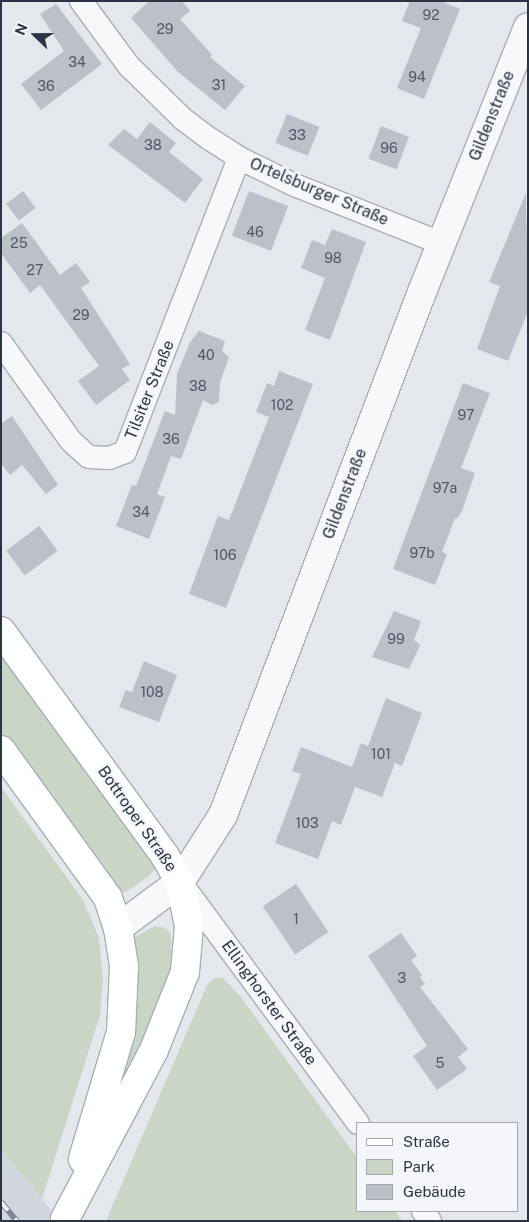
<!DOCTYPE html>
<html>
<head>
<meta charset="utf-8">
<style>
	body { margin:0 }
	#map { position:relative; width:529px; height:1222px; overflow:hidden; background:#e4e7ec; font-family:"Public Sans",sans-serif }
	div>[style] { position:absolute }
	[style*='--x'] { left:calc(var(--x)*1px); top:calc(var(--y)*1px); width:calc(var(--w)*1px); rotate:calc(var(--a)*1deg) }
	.built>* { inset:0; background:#d2d6de }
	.green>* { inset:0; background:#c9d6c5 }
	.building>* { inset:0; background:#bbc0ca; transform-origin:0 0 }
	.roads { filter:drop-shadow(1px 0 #a9aeb7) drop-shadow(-1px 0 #a9aeb7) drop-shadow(0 1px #a9aeb7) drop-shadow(0 -1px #a9aeb7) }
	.minor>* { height:22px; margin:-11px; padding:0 11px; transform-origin:11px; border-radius:11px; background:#f7f8fa }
	.tertiary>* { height:28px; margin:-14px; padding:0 14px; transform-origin:14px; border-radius:14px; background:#f7f8fa }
	.secondary>* { height:28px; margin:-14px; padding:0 14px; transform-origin:14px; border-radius:14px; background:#fff }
	.rail>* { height:5.5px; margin-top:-2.75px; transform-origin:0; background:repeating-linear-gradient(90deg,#f4f6f9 0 11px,#7d8696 0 22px); box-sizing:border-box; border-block:1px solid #7d8696 }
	span { translate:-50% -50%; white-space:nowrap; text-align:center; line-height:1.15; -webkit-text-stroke:5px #f4f6f9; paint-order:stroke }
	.number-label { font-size:14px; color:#4f5766 }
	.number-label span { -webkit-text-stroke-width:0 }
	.street-label { font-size:16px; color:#2b3445 }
	.frame { position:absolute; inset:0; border:2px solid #2b3445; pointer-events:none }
	.legend { position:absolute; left:356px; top:1122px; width:162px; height:90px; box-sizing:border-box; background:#f4f6f9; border:1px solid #a4a8b1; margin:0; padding:6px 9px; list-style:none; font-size:15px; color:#2b3445 }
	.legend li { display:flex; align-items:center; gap:10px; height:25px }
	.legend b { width:25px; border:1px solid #a4a8b1 }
	.north { position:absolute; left:10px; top:10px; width:50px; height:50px; -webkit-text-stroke:4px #f4f6f9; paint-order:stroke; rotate:292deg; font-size:14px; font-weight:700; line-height:20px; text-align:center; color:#2b3445 }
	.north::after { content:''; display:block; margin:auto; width:18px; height:22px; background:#2b3445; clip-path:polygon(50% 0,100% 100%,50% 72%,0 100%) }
</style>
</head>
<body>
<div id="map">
	<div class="built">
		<div style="clip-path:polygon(1px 1150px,42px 1199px,60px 1221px,1px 1221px)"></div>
	</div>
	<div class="green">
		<div style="clip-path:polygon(1px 653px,153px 864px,155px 869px,149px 876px,126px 892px,120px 893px,111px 886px,1px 733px)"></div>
		<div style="clip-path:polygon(1px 787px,83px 900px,99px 938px,103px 978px,100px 1015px,42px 1199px,1px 1150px)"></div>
		<div style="clip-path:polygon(155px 926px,166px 928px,171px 934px,171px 979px,81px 1170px,134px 938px)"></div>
		<div style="clip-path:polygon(215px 978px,223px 978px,240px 996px,358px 1159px,358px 1211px,395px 1211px,402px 1221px,106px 1221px,207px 985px)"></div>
	</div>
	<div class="building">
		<div style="clip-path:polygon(149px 1px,182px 1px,190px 11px,180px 19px,212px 55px,210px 57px,245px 86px,225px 110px,178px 72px,131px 18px)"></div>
		<div style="clip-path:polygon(410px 1px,441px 1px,460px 9px,424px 99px,397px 88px,421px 28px,402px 21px)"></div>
		<div style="clip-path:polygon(56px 4px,102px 64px,41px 110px,21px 84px,64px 51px,40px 14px)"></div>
		<div style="left:287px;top:114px;width:35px;height:31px;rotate:22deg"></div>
		<div style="clip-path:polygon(150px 122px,176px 143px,169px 152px,203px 179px,185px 203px,108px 145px,124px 129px,137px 139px)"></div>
		<div style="left:381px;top:126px;width:30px;height:35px;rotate:21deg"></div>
		<div style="left:23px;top:191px;width:21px;height:21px;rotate:53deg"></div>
		<div style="left:249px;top:191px;width:42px;height:48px;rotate:21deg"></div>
		<div style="clip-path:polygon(526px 193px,528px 311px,508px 361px,477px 349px,500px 286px,489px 282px)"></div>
		<div style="clip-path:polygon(22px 223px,60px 275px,76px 263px,90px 282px,81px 288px,130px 364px,122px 369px,130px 380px,96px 405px,78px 381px,99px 366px,40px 285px,30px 293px,1px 253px,1px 238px)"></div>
		<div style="clip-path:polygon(332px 229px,366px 242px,330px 340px,305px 330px,325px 278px,301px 268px,312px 240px,325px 245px)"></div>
		<div style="clip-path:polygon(199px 331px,225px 341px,222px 351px,229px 357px,220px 383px,219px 402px,212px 405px,203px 400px,181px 459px,171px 456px,157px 494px,165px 497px,149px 539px,116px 526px,132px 485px,136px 486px,165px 411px,175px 415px,177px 374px,190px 342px)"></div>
		<div style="clip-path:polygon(279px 371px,313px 384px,226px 608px,189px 594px,218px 516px,229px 520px,269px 417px,256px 412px,267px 383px,274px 386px)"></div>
		<div style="clip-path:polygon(463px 383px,490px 393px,461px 468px,475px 473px,462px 511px,457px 519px,455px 518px,442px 552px,447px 554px,435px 585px,393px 569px)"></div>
		<div style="clip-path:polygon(12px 416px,58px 485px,46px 494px,22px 465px,10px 475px,1px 463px,1px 424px)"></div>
		<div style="left:39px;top:526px;width:31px;height:41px;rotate:53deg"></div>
		<div style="clip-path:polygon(394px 611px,421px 621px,414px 640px,420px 645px,409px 669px,372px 657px)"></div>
		<div style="clip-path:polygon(144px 661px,177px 675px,159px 722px,119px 707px,126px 690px,132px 692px)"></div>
		<div style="clip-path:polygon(386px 698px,422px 713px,402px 766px,395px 763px,382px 797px,355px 787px,341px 825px,332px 821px,318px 859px,275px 843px,301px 774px,292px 771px,301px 747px,352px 767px,361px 743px,368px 746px)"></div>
		<div style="left:296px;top:884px;width:58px;height:40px;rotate:56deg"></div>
		<div style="clip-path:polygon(401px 933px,417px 956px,411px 960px,422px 975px,420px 977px,425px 984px,420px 987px,468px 1049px,458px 1057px,467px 1069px,437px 1090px,413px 1056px,427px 1046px,368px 956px)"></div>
	</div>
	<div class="roads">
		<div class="minor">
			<div style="--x:81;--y:1;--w:81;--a:53.6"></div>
			<div style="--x:129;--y:66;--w:76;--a:44.5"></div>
			<div style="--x:183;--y:119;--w:34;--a:37"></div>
			<div style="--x:210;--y:139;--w:35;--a:33"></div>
			<div style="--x:239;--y:158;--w:59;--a:26.1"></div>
			<div style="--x:292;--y:184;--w:160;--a:21.6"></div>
			<div style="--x:1;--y:343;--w:120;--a:54.5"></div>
			<div style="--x:71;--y:441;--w:24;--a:42"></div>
			<div style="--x:89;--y:457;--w:20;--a:3"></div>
			<div style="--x:109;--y:458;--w:17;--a:-21"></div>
			<div style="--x:125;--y:452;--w:315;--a:-68.8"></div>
			<div style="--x:181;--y:883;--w:298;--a:53.6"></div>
			<div style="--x:423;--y:1211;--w:12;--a:55"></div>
		</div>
		<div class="tertiary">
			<div style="--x:118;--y:928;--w:77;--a:-36.6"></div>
			<div style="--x:180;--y:882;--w:80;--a:-57.3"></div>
			<div style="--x:223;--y:815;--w:560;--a:-69.17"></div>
			<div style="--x:422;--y:292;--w:285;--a:-68.2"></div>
		</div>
		<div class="secondary">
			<div style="--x:1;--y:631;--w:278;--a:53.9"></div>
			<div style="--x:165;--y:856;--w:30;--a:60"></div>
			<div style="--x:180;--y:882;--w:45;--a:78.4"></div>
			<div style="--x:189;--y:926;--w:46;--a:95"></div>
			<div style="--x:185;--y:972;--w:84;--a:111.7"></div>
			<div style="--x:154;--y:1050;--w:191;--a:117.8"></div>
			<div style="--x:1;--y:750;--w:183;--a:54.1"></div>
			<div style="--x:108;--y:898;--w:32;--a:72"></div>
			<div style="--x:118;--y:928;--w:39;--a:81"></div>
			<div style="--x:124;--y:967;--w:65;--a:92.6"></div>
			<div style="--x:121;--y:1032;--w:133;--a:106.7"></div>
		</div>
	</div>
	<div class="rail">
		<div style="--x:1;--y:1202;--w:25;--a:50"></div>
	</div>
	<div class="number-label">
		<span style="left:431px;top:15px">92</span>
		<span style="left:165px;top:29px">29</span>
		<span style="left:77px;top:62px">34</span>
		<span style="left:417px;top:77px">94</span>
		<span style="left:219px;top:85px">31</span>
		<span style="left:46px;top:86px">36</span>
		<span style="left:297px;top:135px">33</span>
		<span style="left:153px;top:145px">38</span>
		<span style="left:389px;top:148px">96</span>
		<span style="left:255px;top:232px">46</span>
		<span style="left:19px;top:243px">25</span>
		<span style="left:333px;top:258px">98</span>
		<span style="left:35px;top:270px">27</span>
		<span style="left:81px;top:315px">29</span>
		<span style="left:206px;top:355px">40</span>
		<span style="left:198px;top:386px">38</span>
		<span style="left:282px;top:405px">102</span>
		<span style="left:466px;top:415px">97</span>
		<span style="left:171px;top:439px">36</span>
		<span style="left:445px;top:488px">97a</span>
		<span style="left:141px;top:512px">34</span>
		<span style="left:422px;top:553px">97b</span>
		<span style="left:225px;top:555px">106</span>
		<span style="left:396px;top:639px">99</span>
		<span style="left:152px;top:692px">108</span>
		<span style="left:381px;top:754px">101</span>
		<span style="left:307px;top:823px">103</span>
		<span style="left:296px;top:919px">1</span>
		<span style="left:402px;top:978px">3</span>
		<span style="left:440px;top:1063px">5</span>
	</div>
	<div class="street-label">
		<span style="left:492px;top:116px;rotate:-68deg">Gildenstraße</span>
		<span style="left:319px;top:192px;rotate:23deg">Ortelsburger Straße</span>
		<span style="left:150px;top:390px;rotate:-68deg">Tilsiter Straße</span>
		<span style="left:345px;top:494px;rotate:-69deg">Gildenstraße</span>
		<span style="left:137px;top:819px;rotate:55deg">Bottroper Straße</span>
		<span style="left:269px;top:1003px;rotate:54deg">Ellinghorster Straße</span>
	</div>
	<div class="frame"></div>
	<ul class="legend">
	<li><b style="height:6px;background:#fff"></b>Straße</li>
	<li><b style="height:14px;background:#c9d6c5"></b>Park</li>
	<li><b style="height:14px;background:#bbc0ca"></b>Gebäude</li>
	</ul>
	<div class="north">N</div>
</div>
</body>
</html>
